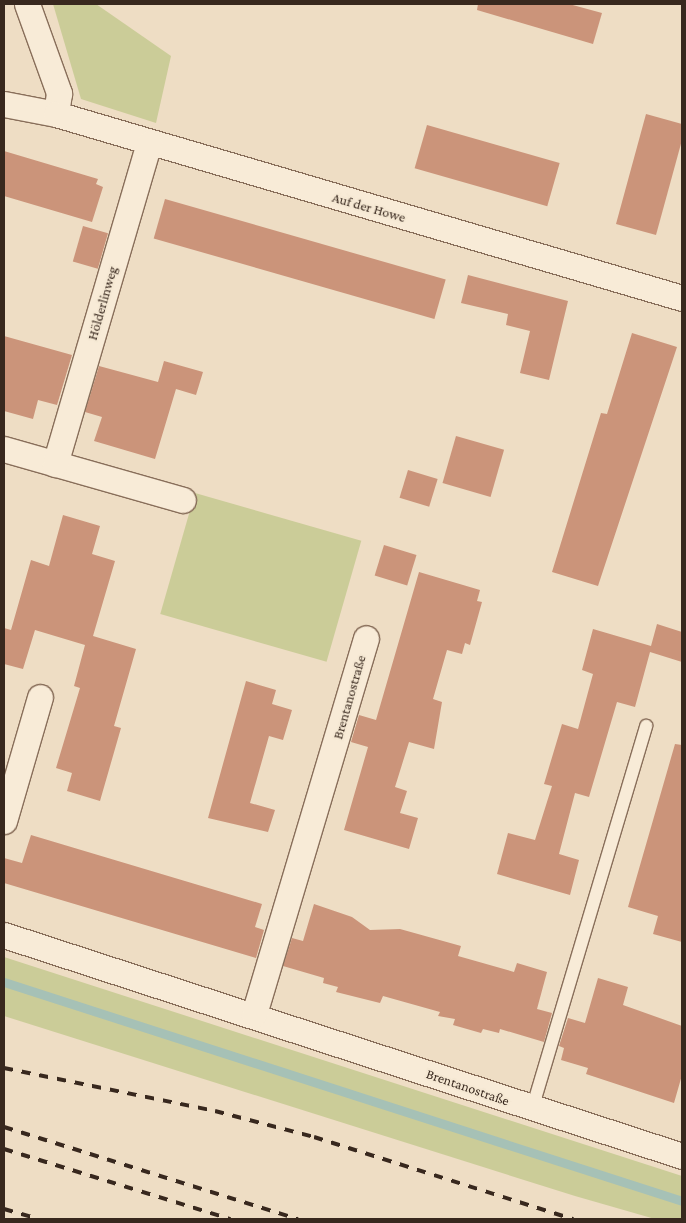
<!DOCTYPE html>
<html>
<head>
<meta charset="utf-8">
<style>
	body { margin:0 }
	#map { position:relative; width:686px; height:1223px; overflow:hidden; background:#eeddc4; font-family:"Crimson Pro",serif }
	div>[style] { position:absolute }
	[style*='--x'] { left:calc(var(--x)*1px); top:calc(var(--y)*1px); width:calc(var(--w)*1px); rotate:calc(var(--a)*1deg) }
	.green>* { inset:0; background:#cbcc98; transform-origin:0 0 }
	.stream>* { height:9px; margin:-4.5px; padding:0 4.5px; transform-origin:4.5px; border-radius:4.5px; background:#a6c1b6 }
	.building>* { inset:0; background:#cb947a; transform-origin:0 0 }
	.roads { filter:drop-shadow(1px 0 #886e5a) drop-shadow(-1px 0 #886e5a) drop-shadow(0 1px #886e5a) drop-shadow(0 -1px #886e5a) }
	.service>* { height:12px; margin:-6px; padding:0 6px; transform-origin:6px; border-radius:6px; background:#f8ebd7 }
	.minor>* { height:25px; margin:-12.5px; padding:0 12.5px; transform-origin:12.5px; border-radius:12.5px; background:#f8ebd7 }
	.rail>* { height:4px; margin-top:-2px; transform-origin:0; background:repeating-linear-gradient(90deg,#38281e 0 9px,transparent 0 18px) }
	span { translate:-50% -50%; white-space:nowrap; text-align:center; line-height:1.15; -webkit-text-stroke:4px #f5e8d3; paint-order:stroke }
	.street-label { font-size:14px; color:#38281e }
	.frame { position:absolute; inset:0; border:5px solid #38281e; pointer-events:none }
</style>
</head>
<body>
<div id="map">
	<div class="green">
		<div style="clip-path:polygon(53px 4px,96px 4px,171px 56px,156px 123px,81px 99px)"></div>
		<div style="left:195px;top:493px;width:173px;height:126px;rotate:16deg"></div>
		<div style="clip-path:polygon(4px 957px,682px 1176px,682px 1219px,655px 1219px,575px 1196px,4px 1016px)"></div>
	</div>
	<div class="stream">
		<div style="--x:4;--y:982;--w:712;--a:17.9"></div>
	</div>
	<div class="building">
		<div style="clip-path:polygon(478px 4px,569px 4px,602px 13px,593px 44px,477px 10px)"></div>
		<div style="clip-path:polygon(646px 114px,682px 124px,682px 140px,656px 235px,616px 224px)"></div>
		<div style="left:427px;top:125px;width:138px;height:45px;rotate:16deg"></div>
		<div style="clip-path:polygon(4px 151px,98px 179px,96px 184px,103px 187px,92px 222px,4px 196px)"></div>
		<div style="left:165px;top:199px;width:292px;height:41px;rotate:16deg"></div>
		<div style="left:83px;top:226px;width:26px;height:37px;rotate:16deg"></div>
		<div style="clip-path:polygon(468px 275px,568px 301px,549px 380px,520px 373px,530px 331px,506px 325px,508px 314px,461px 303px)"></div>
		<div style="clip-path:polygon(632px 333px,677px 347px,598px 586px,552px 572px,601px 413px,607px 414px)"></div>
		<div style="clip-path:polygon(4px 336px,72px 355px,57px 405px,38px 400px,33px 419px,4px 411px)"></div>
		<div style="clip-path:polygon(164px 361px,203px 372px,196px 395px,176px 389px,155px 459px,94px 441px,102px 417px,85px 412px,99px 366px,158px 382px)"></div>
		<div style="left:456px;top:436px;width:50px;height:49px;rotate:16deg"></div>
		<div style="left:408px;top:470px;width:31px;height:29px;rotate:17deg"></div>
		<div style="clip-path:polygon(63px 515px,100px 526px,92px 554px,115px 561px,93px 636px,136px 649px,114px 726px,121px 728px,100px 801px,67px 791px,72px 773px,56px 768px,80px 688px,74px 686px,85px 645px,35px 630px,23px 669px,4px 664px,4px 628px,11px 630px,31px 560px,49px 566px)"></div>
		<div style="left:384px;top:545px;width:34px;height:32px;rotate:17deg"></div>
		<div style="clip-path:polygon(419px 572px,480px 590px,477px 601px,482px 602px,470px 645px,465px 643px,462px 654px,447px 650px,433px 699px,442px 702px,434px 749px,409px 742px,395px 787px,407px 791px,400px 813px,418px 818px,409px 849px,344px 830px,368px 747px,351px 742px,359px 715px,376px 720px)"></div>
		<div style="clip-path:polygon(657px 624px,682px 632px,682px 662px,650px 652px,635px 707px,617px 702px,589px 797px,575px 793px,559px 854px,579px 860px,570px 895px,497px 874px,508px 833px,535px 840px,552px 786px,544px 784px,562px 724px,578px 729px,593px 674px,582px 670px,593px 629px,651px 646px)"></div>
		<div style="clip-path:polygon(246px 681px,276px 690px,272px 704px,292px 710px,283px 740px,269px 736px,250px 803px,275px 810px,268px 832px,208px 818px)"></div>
		<div style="clip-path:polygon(675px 744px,682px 745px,682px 942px,653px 934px,658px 916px,628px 907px)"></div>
		<div style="clip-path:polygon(31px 835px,262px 904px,255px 927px,264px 930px,256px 958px,4px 883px,4px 858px,22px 863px)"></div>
		<div style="clip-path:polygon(314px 904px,352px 917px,370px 930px,400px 929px,461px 946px,458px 956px,514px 972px,517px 963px,547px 972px,537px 1009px,552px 1013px,544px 1042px,500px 1029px,499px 1033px,483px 1029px,481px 1033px,453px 1025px,455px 1019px,438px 1016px,440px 1012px,383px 996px,380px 1003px,336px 992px,338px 987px,323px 983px,324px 978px,283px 966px,292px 938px,303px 941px)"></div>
		<div style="clip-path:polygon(598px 978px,628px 987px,623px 1005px,682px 1026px,682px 1075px,674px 1103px,586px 1074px,588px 1068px,561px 1060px,564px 1048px,559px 1046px,568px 1018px,585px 1023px)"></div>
	</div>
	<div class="roads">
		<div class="service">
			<div style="--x:532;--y:1109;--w:400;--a:-73.4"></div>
		</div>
		<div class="minor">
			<div style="--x:27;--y:4;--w:95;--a:70.2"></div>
			<div style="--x:59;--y:93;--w:21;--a:98"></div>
			<div style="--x:4;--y:104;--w:53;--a:10.9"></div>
			<div style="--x:56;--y:114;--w:652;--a:16.38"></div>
			<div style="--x:4;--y:449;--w:186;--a:15.9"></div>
			<div style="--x:55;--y:464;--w:334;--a:-73.7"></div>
			<div style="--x:4;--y:821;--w:129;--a:-73.8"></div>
			<div style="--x:4;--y:935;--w:713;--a:18.05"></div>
			<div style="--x:254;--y:1014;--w:392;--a:-73.4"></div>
		</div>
	</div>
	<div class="rail">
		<div style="--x:4;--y:1068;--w:215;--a:11.5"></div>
		<div style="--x:215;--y:1111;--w:102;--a:14.7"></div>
		<div style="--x:314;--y:1137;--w:272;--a:17.6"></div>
		<div style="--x:4;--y:1127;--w:308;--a:17.4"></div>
		<div style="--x:4;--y:1149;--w:237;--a:17.2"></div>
		<div style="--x:4;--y:1209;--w:35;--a:16"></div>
	</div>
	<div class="street-label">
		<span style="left:369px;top:207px;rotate:16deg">Auf der Howe</span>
		<span style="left:102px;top:303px;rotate:-74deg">Hölderlinweg</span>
		<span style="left:349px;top:697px;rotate:-74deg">Brentanostraße</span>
		<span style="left:468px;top:1087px;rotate:19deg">Brentanostraße</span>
	</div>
	<div class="frame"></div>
</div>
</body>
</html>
